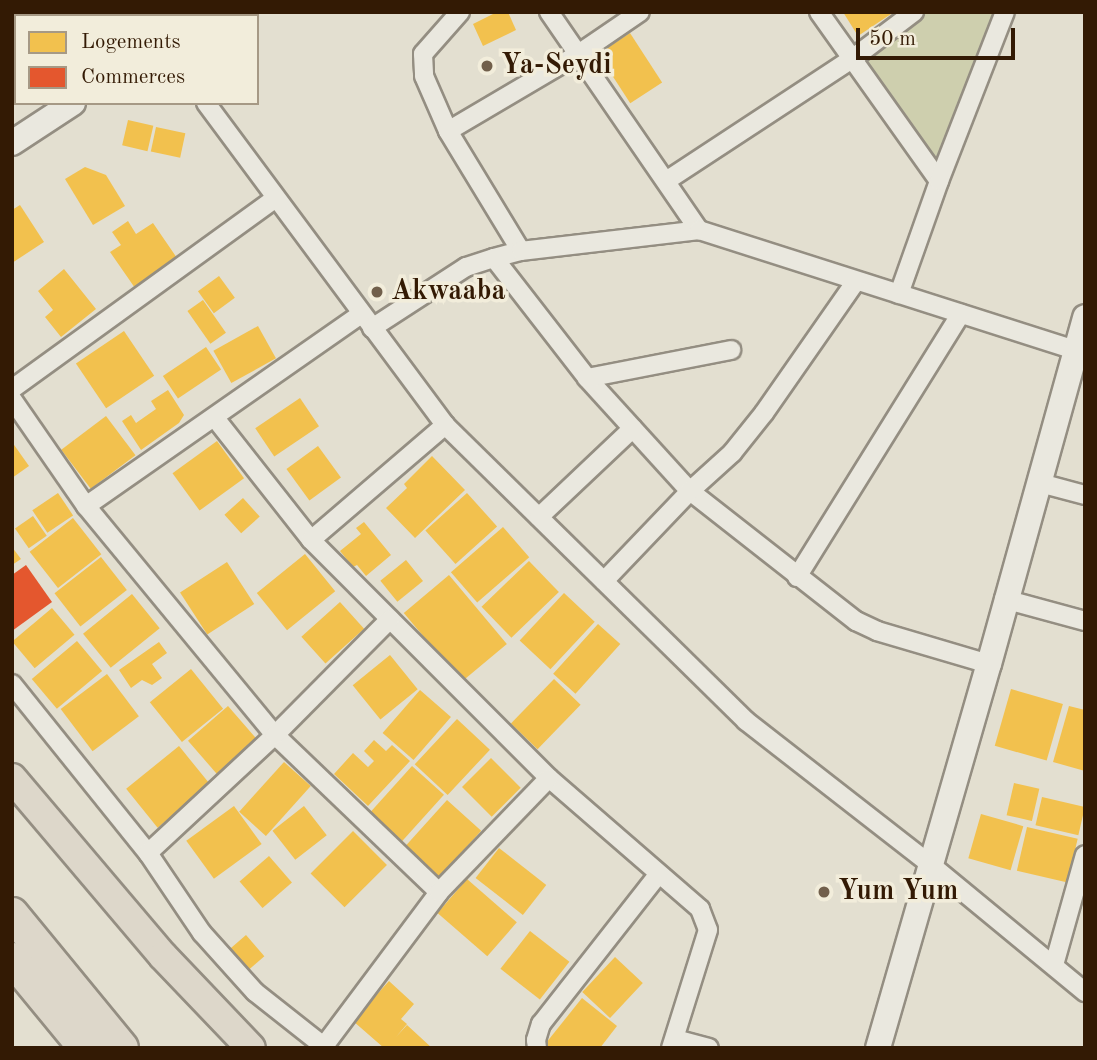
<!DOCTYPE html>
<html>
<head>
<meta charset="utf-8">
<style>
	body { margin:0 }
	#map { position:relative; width:1097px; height:1060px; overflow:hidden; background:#e3dfd0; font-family:"Old Standard TT",serif }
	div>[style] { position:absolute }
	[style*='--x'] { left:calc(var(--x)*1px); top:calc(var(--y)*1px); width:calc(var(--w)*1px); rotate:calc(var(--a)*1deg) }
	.green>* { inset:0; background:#cecfae }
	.homes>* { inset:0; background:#f2c14e; transform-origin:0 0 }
	.shops>* { inset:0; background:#e4572e }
	.roads { filter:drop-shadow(2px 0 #948e82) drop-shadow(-2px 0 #948e82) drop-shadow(0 2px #948e82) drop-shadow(0 -2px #948e82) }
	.street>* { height:18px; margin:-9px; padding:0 9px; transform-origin:9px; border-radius:9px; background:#eae8df }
	.secondary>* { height:24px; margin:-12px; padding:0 12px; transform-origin:12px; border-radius:12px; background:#eae8df }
	.primary>* { height:28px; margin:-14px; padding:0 14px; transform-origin:14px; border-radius:14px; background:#ddd7ca }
	.highway>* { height:32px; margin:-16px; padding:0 16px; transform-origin:16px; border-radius:16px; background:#ddd7ca }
	.dots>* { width:19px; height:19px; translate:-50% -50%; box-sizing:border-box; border:4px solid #f2eddb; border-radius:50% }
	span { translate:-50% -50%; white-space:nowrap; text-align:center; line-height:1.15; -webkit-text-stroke:7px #f2eddb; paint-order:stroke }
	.poi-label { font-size:28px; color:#331a04; font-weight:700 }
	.left { translate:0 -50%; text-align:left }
	.frame { position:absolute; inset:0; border:14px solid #331a04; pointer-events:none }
	.legend { position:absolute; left:14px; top:14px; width:245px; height:91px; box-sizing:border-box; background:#f2eddb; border:2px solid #a69985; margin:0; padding:9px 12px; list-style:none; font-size:21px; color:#331a04 }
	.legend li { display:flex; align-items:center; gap:14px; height:35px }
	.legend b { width:35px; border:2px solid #a69985 }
	.scale { position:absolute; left:856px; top:28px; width:159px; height:32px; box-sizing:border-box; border:4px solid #331a04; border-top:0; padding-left:9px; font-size:21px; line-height:24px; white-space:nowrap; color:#331a04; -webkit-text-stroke:5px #f2eddb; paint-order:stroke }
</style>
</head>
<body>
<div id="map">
	<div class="green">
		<div style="clip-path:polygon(926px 12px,996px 12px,937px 163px,865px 60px)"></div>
	</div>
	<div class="homes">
		<div style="clip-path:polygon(12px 12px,21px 12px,23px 16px,16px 16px,16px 30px,12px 33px)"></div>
		<div style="left:43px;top:12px;width:58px;height:4px"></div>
		<div style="clip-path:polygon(497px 12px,508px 12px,516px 30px,483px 46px,473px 24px)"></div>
		<div style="clip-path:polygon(843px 12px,894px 12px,858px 36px)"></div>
		<div style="left:630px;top:33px;width:59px;height:38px;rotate:57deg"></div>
		<div style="left:128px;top:120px;width:26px;height:26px;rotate:13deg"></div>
		<div style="left:156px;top:127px;width:30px;height:25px;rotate:12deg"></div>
		<div style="clip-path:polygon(85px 167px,106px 175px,125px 206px,93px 225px,65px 179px)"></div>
		<div style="clip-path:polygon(20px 205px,44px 242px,12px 263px,12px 210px)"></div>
		<div style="clip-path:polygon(128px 221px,136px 234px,153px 223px,177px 258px,135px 288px,110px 252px,121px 245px,112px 232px)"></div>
		<div style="clip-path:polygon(64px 269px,96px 309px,61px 337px,45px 317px,53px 310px,38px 291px)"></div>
		<div style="left:219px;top:276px;width:27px;height:26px;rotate:54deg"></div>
		<div style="left:203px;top:300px;width:40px;height:19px;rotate:55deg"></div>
		<div style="left:258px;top:326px;width:37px;height:51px;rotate:61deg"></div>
		<div style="left:124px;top:331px;width:54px;height:58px;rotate:56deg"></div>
		<div style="left:206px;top:347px;width:27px;height:52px;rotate:56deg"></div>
		<div style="clip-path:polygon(168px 390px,184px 415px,179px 423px,141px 450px,122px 421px,131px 415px,136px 423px,156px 409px,151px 401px)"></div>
		<div style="left:300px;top:398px;width:34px;height:54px;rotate:56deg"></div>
		<div style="left:106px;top:416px;width:49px;height:56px;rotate:53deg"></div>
		<div style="left:217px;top:441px;width:46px;height:55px;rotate:54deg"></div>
		<div style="clip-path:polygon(12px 442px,29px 466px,12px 478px)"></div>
		<div style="left:318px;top:446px;width:39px;height:39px;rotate:54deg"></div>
		<div style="clip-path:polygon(432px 456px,465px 490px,415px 538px,386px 508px,407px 488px,404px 484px)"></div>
		<div style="left:58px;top:493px;width:27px;height:31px;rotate:56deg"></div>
		<div style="left:467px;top:493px;width:45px;height:56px;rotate:48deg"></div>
		<div style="left:243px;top:498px;width:25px;height:25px;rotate:48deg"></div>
		<div style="left:33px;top:516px;width:24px;height:22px;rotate:55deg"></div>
		<div style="left:73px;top:518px;width:46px;height:55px;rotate:52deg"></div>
		<div style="clip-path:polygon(364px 522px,391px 555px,366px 576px,357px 565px,353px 567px,340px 551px,361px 534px,356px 528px)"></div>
		<div style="left:503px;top:527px;width:40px;height:69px;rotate:49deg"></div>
		<div style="clip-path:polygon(12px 547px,21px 559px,12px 565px)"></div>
		<div style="left:305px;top:554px;width:48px;height:62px;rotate:51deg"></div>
		<div style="left:101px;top:557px;width:42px;height:59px;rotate:52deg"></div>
		<div style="left:406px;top:560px;width:27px;height:33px;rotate:51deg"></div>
		<div style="left:529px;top:561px;width:43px;height:66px;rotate:46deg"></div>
		<div style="left:227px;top:562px;width:50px;height:56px;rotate:57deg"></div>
		<div style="left:449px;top:575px;width:90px;height:59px;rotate:50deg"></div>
		<div style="left:564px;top:593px;width:42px;height:65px;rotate:43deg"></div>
		<div style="left:132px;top:594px;width:44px;height:63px;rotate:51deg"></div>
		<div style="left:340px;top:602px;width:36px;height:52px;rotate:48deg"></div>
		<div style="left:52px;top:608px;width:35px;height:52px;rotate:50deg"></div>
		<div style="left:598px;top:624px;width:30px;height:67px;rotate:42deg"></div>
		<div style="left:77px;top:641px;width:39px;height:59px;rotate:50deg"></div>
		<div style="clip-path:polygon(159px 642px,167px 653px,152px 664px,162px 678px,152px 685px,142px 680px,131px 688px,119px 670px)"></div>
		<div style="left:390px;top:655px;width:44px;height:48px;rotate:51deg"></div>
		<div style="left:191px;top:669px;width:51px;height:53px;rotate:51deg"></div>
		<div style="left:107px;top:674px;width:53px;height:58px;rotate:53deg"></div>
		<div style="left:554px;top:679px;width:37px;height:62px;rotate:44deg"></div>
		<div style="left:1011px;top:689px;width:54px;height:59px;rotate:16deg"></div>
		<div style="left:420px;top:690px;width:41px;height:57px;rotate:41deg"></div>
		<div style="left:228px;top:706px;width:45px;height:53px;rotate:49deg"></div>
		<div style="clip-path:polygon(1069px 706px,1085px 710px,1085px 771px,1053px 762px)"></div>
		<div style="left:457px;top:719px;width:45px;height:62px;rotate:43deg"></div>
		<div style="clip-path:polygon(374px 740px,386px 751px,392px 745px,410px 761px,368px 806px,334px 774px,353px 753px,368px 767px,374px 761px,364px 751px)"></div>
		<div style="left:179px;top:746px;width:50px;height:68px;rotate:51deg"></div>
		<div style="left:491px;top:758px;width:42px;height:41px;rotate:45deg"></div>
		<div style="left:284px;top:762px;width:36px;height:67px;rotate:42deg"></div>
		<div style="left:412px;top:766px;width:43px;height:63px;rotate:42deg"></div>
		<div style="left:1014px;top:783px;width:26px;height:33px;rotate:13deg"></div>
		<div style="left:1042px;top:797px;width:44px;height:29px;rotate:13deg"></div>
		<div style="left:447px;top:800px;width:46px;height:66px;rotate:42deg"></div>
		<div style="left:234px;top:806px;width:47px;height:59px;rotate:54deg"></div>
		<div style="left:304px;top:806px;width:37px;height:40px;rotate:52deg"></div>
		<div style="left:981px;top:814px;width:44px;height:46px;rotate:16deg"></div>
		<div style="left:1027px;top:827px;width:52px;height:45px;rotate:13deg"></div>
		<div style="left:353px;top:831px;width:48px;height:60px;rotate:45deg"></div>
		<div style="left:499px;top:848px;width:60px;height:38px;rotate:38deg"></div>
		<div style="left:269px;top:856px;width:35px;height:39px;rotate:49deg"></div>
		<div style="left:467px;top:879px;width:66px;height:45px;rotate:41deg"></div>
		<div style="left:530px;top:931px;width:50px;height:48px;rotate:38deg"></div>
		<div style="left:246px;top:935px;width:28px;height:23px;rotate:49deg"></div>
		<div style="left:615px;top:957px;width:38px;height:48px;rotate:43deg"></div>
		<div style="clip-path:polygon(389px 981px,414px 1004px,401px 1019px,407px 1024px,396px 1037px,407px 1025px,432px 1048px,384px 1048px,353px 1021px)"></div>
		<div style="clip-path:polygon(582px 998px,617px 1026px,600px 1048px,542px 1048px)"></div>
	</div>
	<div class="shops">
		<div style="clip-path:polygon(12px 41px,16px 47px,16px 79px,12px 82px)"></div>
		<div style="clip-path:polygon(26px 565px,52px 602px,12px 631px,12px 575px)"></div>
	</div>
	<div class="roads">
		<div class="street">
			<div style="--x:142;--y:12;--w:4;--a:63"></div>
			<div style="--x:460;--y:12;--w:56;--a:131.4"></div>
			<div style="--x:423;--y:54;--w:22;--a:87"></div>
			<div style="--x:424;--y:76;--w:60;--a:66.4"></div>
			<div style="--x:448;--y:131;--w:140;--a:58.7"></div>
			<div style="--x:549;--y:12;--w:265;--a:55.5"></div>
			<div style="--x:819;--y:12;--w:207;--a:54.6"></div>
			<div style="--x:206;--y:103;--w:401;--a:53.4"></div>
			<div style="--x:445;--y:425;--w:422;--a:44.5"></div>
			<div style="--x:746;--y:721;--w:234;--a:37.9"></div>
			<div style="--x:931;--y:865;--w:200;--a:39.5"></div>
			<div style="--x:448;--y:131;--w:150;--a:-30.5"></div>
			<div style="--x:577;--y:55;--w:76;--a:-34.3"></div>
			<div style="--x:666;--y:181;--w:222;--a:-33.3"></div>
			<div style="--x:852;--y:59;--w:78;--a:-37.2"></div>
			<div style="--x:494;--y:258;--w:152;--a:52.2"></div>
			<div style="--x:587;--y:378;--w:153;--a:47.7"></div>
			<div style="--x:690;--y:491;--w:211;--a:38.1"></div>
			<div style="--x:856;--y:621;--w:23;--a:25"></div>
			<div style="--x:877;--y:631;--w:117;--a:16.4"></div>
			<div style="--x:899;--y:294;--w:120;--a:-70.5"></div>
			<div style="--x:939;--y:181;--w:181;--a:-68.7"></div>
			<div style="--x:372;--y:328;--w:112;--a:-33"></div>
			<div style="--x:466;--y:267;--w:29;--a:-18"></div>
			<div style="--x:494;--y:258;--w:28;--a:-15"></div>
			<div style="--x:521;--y:251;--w:179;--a:-6.7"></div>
			<div style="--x:699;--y:230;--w:405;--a:17.7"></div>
			<div style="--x:587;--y:378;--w:147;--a:-11"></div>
			<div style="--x:12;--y:389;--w:324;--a:-35.9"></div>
			<div style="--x:12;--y:399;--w:130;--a:55.3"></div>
			<div style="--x:86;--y:506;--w:297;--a:50.5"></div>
			<div style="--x:275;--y:735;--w:227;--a:43.8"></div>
			<div style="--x:215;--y:418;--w:155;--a:51.8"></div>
			<div style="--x:311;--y:540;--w:337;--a:45"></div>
			<div style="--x:549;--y:778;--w:200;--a:40.9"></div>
			<div style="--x:700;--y:909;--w:22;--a:69"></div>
			<div style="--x:708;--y:930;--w:124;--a:107.4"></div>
			<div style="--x:1040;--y:483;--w:47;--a:14.9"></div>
			<div style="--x:86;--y:506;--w:334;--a:-34.9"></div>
			<div style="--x:539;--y:517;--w:129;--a:-43.4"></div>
			<div style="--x:311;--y:540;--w:177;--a:-40.6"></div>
			<div style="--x:797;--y:577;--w:310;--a:-58.1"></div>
			<div style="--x:604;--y:581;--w:124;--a:-46.3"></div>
			<div style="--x:690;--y:491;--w:57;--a:-42.1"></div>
			<div style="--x:732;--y:453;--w:51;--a:-51.3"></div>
			<div style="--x:764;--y:413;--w:161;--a:-55.1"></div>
			<div style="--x:1004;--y:599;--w:84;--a:15.2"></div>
			<div style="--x:12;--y:684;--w:217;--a:51.2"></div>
			<div style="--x:148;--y:853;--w:97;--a:56"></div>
			<div style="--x:202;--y:933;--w:79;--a:48.1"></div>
			<div style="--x:255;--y:992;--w:90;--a:38.3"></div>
			<div style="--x:148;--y:853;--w:173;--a:-42.9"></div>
			<div style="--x:275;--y:735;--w:163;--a:-45.2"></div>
			<div style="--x:1054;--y:965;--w:114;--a:-74.3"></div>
			<div style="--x:675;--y:1039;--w:35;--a:15"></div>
			<div style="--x:324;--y:1046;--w:192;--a:-53.2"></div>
			<div style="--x:439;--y:892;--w:158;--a:-46"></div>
			<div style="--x:537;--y:1048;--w:8;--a:-97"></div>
			<div style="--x:536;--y:1040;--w:17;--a:-73"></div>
			<div style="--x:541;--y:1024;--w:189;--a:-51.9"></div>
		</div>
		<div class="secondary">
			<div style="--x:200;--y:16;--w:6;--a:-45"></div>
			<div style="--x:12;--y:143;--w:73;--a:-33.3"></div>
			<div style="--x:878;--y:1048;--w:400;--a:-73.9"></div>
			<div style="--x:989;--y:664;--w:360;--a:-74.5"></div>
		</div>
		<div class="primary">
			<div style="--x:12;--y:778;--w:233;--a:49.7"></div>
			<div style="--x:163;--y:956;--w:127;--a:46.3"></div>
		</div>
		<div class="highway">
			<div style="--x:12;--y:914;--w:173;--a:50.6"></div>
			<div style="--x:12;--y:959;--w:115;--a:50.6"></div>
		</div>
	</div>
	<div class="dots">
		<div style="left:487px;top:66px;background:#715f4b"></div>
		<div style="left:377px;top:292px;background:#715f4b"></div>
		<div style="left:824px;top:892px;background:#715f4b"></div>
	</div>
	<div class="poi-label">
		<span class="left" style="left:501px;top:66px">Ya-Seydi</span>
		<span class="left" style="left:391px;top:292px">Akwaaba</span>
		<span class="left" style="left:838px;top:892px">Yum Yum</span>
	</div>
	<div class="frame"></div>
	<ul class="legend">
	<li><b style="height:19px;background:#f2c14e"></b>Logements</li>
	<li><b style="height:19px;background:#e4572e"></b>Commerces</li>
	</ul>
	<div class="scale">50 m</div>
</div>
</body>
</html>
